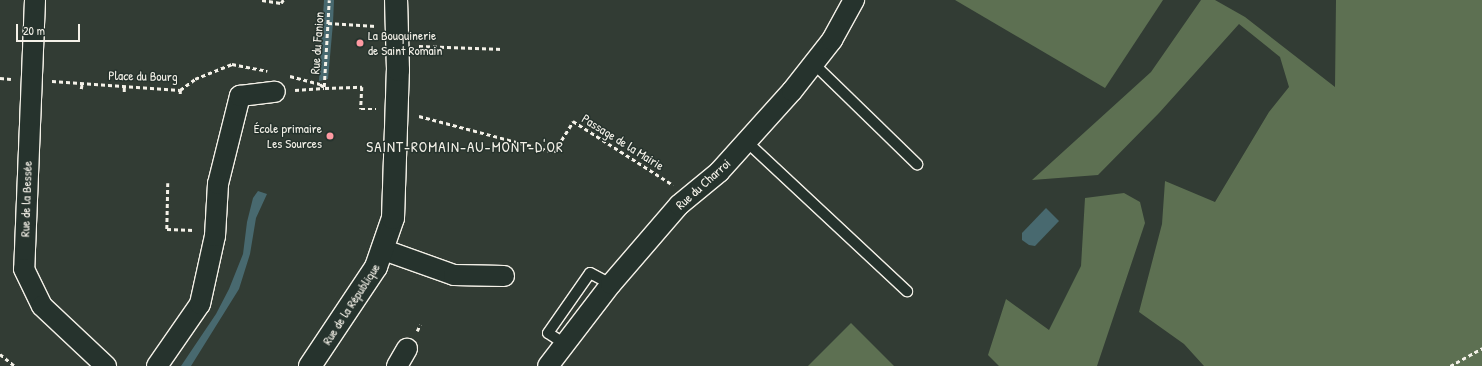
<!DOCTYPE html>
<html>
<head>
<meta charset="utf-8">
<style>
	body { margin:0 }
	#map { position:relative; width:1482px; height:366px; overflow:hidden; background:#323c34; font-family:"Patrick Hand",sans-serif }
	div>[style] { position:absolute }
	[style*='--x'] { left:calc(var(--x)*1px); top:calc(var(--y)*1px); width:calc(var(--w)*1px); rotate:calc(var(--a)*1deg) }
	.green>* { inset:0; background:#5d7052 }
	.water>* { inset:0; background:#48696f }
	.path>* { height:2.5px; margin-top:-1.25px; transform-origin:0; background:repeating-linear-gradient(90deg,#f4f1e8 0 4px,transparent 0 7px) }
	.roads { filter:drop-shadow(1px 0 #f4f1e8) drop-shadow(-1px 0 #f4f1e8) drop-shadow(0 1px #f4f1e8) drop-shadow(0 -1px #f4f1e8) }
	.lane>* { height:10px; margin:-5px; padding:0 5px; transform-origin:5px; border-radius:5px; background:#26332d }
	.street>* { height:20px; margin:-10px; padding:0 10px; transform-origin:10px; border-radius:10px; background:#26332d }
	.secondary>* { height:22px; margin:-11px; padding:0 11px; transform-origin:11px; border-radius:11px; background:#26332d }
	.dots>* { width:11px; height:11px; translate:-50% -50%; box-sizing:border-box; border:2px solid #26332d; border-radius:50% }
	span { translate:-50% -50%; white-space:nowrap; text-align:center; line-height:1.15; -webkit-text-stroke:3px #26332d; paint-order:stroke }
	.poi-label { font-size:13px; color:#f4f1e8 }
	.left { translate:0 -50%; text-align:left }
	.right { translate:-100% -50%; text-align:right }
	.street-label { font-size:13px; color:#f4f1e8 }
	.quarter-label { font-size:15px; color:#f4f1e8; letter-spacing:1px }
	.scale { position:absolute; left:16px; top:24px; width:64px; height:18px; box-sizing:border-box; border:2px solid #f4f1e8; border-top:0; padding-left:5px; font-size:12px; line-height:14px; white-space:nowrap; color:#f4f1e8; -webkit-text-stroke:3px #26332d; paint-order:stroke }
</style>
</head>
<body>
<div id="map">
	<div class="green">
		<div style="clip-path:polygon(955px 0,1163px 0,1105px 88px)"></div>
		<div style="clip-path:polygon(1201px 0,1215px 0,1245px 17px,1335px 87px,1336px 0,1482px 0,1482px 366px,1204px 366px,1184px 344px,1139px 312px,1162px 224px,1165px 181px,1215px 202px,1269px 112px,1289px 87px,1280px 57px,1239px 24px,1159px 113px,1098px 175px,1032px 180px,1151px 72px)"></div>
		<div style="clip-path:polygon(1124px 193px,1140px 202px,1145px 223px,1097px 366px,999px 366px,988px 355px,1006px 299px,1049px 330px,1081px 266px,1085px 198px)"></div>
		<div style="clip-path:polygon(851px 323px,894px 366px,808px 366px)"></div>
	</div>
	<div class="water">
		<div style="clip-path:polygon(324px 0,334px 0,333px 23px,328px 79px,319px 81px)"></div>
		<div style="clip-path:polygon(258px 191px,267px 194px,256px 218px,250px 254px,239px 289px,191px 366px,181px 366px,216px 314px,229px 289px,243px 254px,247px 222px,253px 198px)"></div>
		<div style="clip-path:polygon(1046px 208px,1059px 221px,1035px 246px,1029px 245px,1022px 240px,1022px 233px)"></div>
	</div>
	<div class="path">
		<div style="--x:262;--y:0;--w:19;--a:9"></div>
		<div style="--x:281;--y:3;--w:4;--a:-56"></div>
		<div style="--x:328;--y:23;--w:48;--a:3.6"></div>
		<div style="--x:419;--y:46;--w:84;--a:2"></div>
		<div style="--x:290;--y:76;--w:31;--a:15"></div>
		<div style="--x:320;--y:84;--w:6;--a:39"></div>
		<div style="--x:325;--y:88;--w:37;--a:-2"></div>
		<div style="--x:362;--y:87;--w:22;--a:93"></div>
		<div style="--x:361;--y:109;--w:15;--a:0"></div>
		<div style="--x:0;--y:78;--w:11;--a:5"></div>
		<div style="--x:52;--y:81;--w:128;--a:4"></div>
		<div style="--x:180;--y:90;--w:19;--a:-36"></div>
		<div style="--x:195;--y:79;--w:40;--a:-22"></div>
		<div style="--x:232;--y:64;--w:36;--a:11"></div>
		<div style="--x:324;--y:87;--w:87;--a:-86.7"></div>
		<div style="--x:81;--y:89;--w:5;--a:-79"></div>
		<div style="--x:295;--y:90;--w:29;--a:-4"></div>
		<div style="--x:124;--y:92;--w:5;--a:-90"></div>
		<div style="--x:180;--y:94;--w:4;--a:-90"></div>
		<div style="--x:419;--y:116;--w:140;--a:14.9"></div>
		<div style="--x:554;--y:152;--w:36;--a:-58"></div>
		<div style="--x:573;--y:121;--w:119;--a:32.6"></div>
		<div style="--x:168;--y:183;--w:46;--a:91.2"></div>
		<div style="--x:167;--y:229;--w:27;--a:2"></div>
		<div style="--x:417;--y:331;--w:7;--a:-63"></div>
		<div style="--x:0;--y:354;--w:19;--a:39"></div>
		<div style="--x:1450;--y:366;--w:37;--a:-29"></div>
	</div>
	<div class="roads">
		<div class="lane">
			<div style="--x:814;--y:64;--w:144;--a:44.2"></div>
			<div style="--x:747;--y:142;--w:219;--a:43"></div>
			<div style="--x:565;--y:344;--w:20;--a:-147"></div>
			<div style="--x:548;--y:333;--w:73;--a:-55"></div>
			<div style="--x:590;--y:273;--w:24;--a:28"></div>
		</div>
		<div class="street">
			<div style="--x:35;--y:0;--w:269;--a:92.3"></div>
			<div style="--x:24;--y:269;--w:41;--a:64.1"></div>
			<div style="--x:42;--y:306;--w:88;--a:43.2"></div>
			<div style="--x:384;--y:250;--w:74;--a:19.7"></div>
			<div style="--x:454;--y:275;--w:50;--a:1.1"></div>
			<div style="--x:157;--y:366;--w:75;--a:-55.3"></div>
			<div style="--x:200;--y:304;--w:70;--a:-77.6"></div>
			<div style="--x:215;--y:236;--w:52;--a:-86.7"></div>
			<div style="--x:218;--y:184;--w:91;--a:-76"></div>
			<div style="--x:240;--y:96;--w:35;--a:-7"></div>
			<div style="--x:397;--y:366;--w:20;--a:-60"></div>
			<div style="--x:548;--y:366;--w:103;--a:-52.5"></div>
			<div style="--x:611;--y:284;--w:104;--a:-49.3"></div>
			<div style="--x:679;--y:205;--w:52;--a:-39.5"></div>
			<div style="--x:719;--y:172;--w:109;--a:-48"></div>
			<div style="--x:792;--y:91;--w:65;--a:-51.9"></div>
			<div style="--x:832;--y:40;--w:46;--a:-61.2"></div>
		</div>
		<div class="secondary">
			<div style="--x:310;--y:366;--w:119;--a:-56.3"></div>
			<div style="--x:376;--y:267;--w:52;--a:-70.9"></div>
			<div style="--x:393;--y:218;--w:148;--a:-88.1"></div>
			<div style="--x:398;--y:70;--w:70;--a:-91.6"></div>
		</div>
	</div>
	<div class="dots">
		<div style="left:360px;top:43px;background:#ff9aa2"></div>
		<div style="left:330px;top:136px;background:#ff9aa2"></div>
	</div>
	<div class="poi-label">
		<span class="left" style="left:368px;top:43px">La Bouquinerie<br>de Saint Romain</span>
		<span class="right" style="left:322px;top:136px">École primaire<br>Les Sources</span>
	</div>
	<div class="street-label">
		<span style="left:317px;top:43px;rotate:-86deg">Rue du Fanion</span>
		<span style="left:143px;top:76px;rotate:1deg">Place du Bourg</span>
		<span style="left:623px;top:142px;rotate:32deg">Passage de la Mairie</span>
		<span style="left:703px;top:184px;rotate:-42deg">Rue du Charroi</span>
		<span style="left:26px;top:199px;rotate:-88deg">Rue de la Bessée</span>
		<span style="left:351px;top:304px;rotate:-57deg">Rue de la République</span>
	</div>
	<div class="quarter-label">
		<span style="left:465px;top:147px">SAINT-ROMAIN-AU-MONT-D'OR</span>
	</div>
	<div class="scale">20 m</div>
</div>
</body>
</html>
